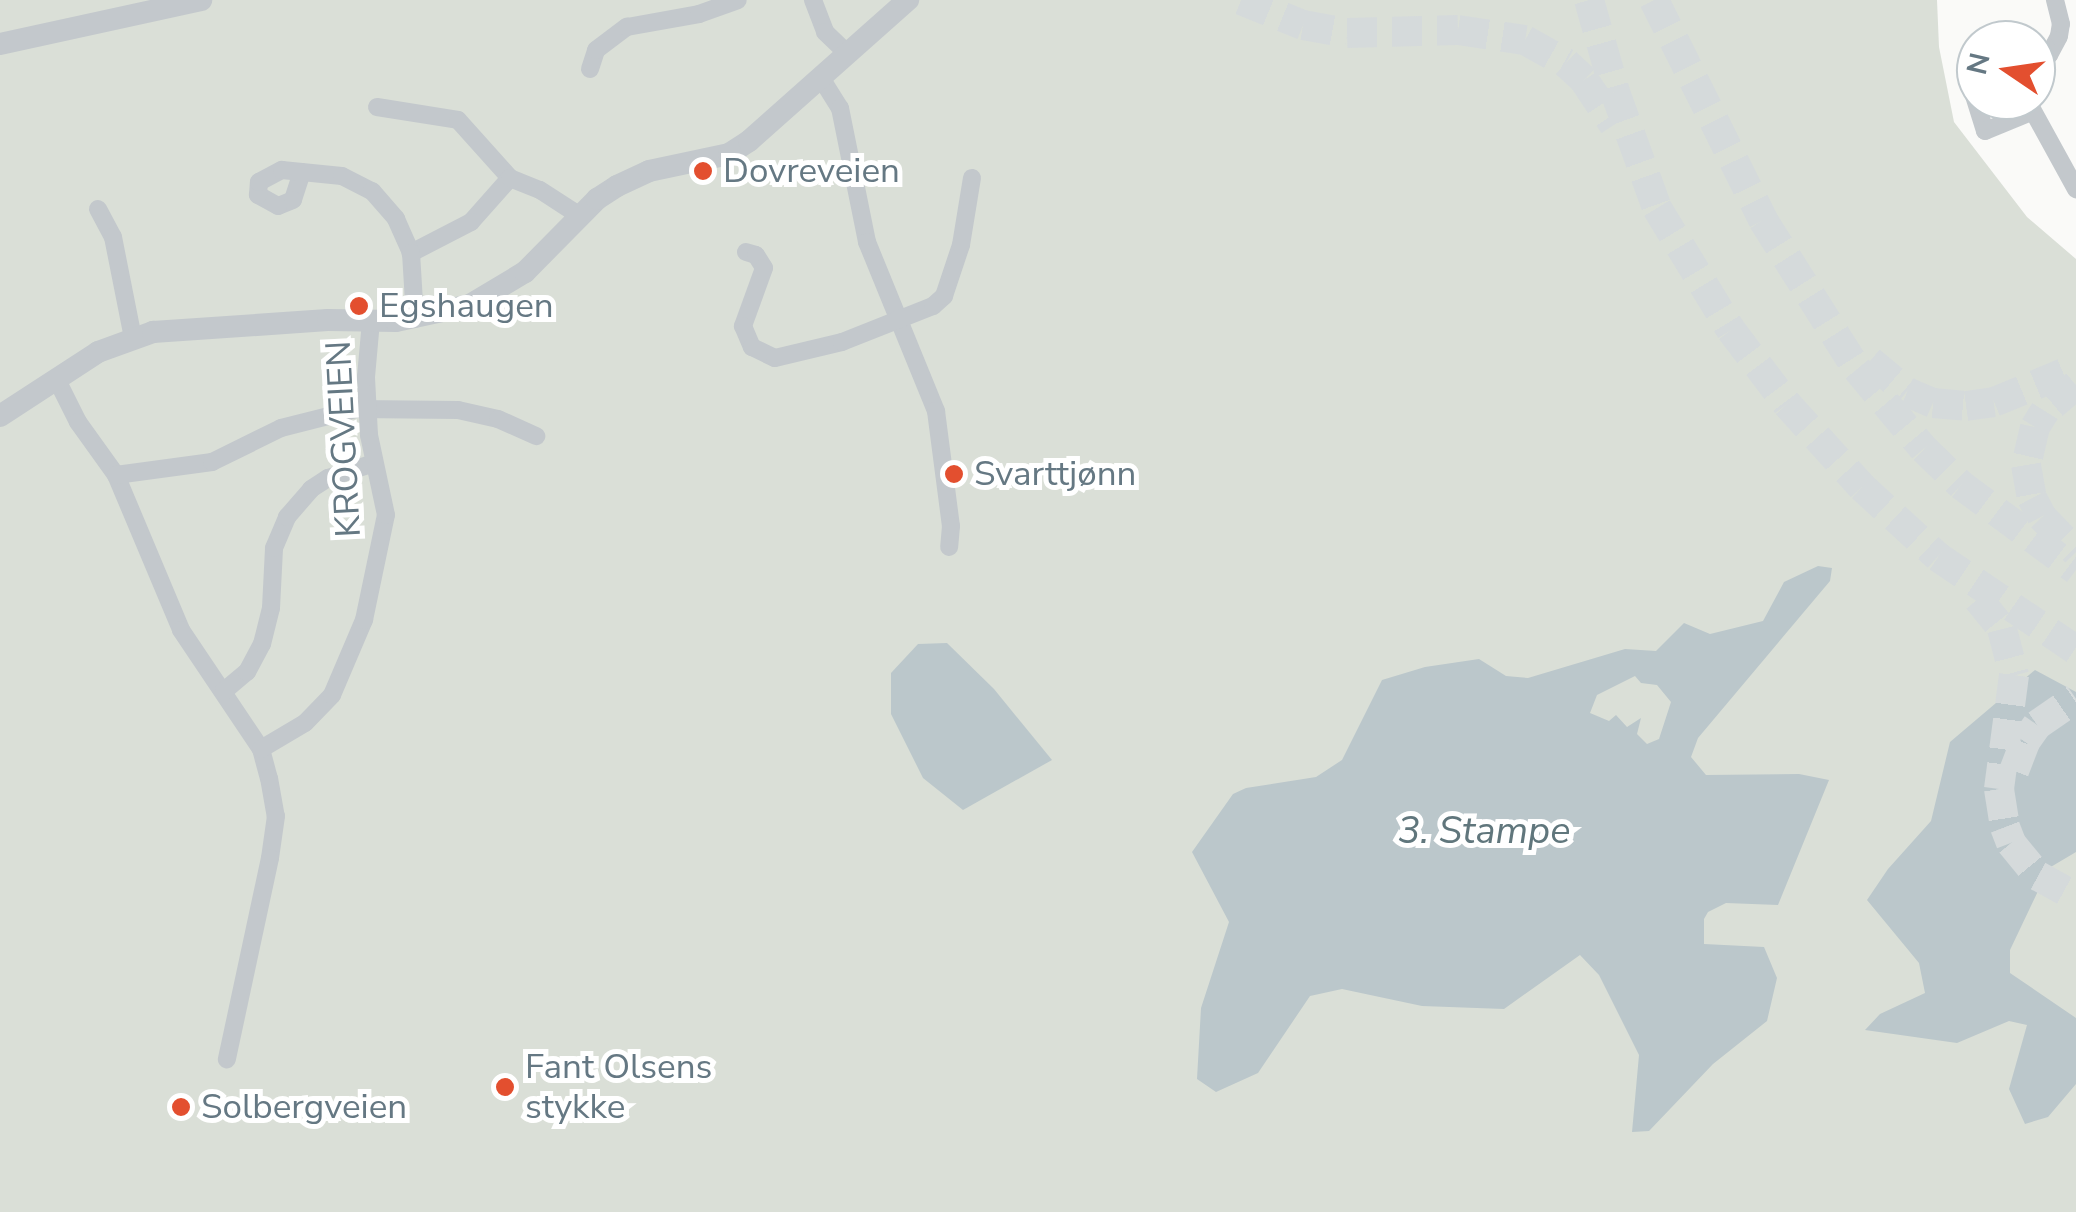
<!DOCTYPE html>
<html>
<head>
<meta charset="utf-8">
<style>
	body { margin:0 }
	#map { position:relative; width:2076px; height:1212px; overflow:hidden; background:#fafaf8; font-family:"Nunito Sans",sans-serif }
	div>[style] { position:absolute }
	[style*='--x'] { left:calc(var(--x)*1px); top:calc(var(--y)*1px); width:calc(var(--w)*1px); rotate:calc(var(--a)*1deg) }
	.green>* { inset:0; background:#dadfd7 }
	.water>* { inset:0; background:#bbc7cb }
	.trunk-tunnel>* { height:30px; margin-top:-15px; transform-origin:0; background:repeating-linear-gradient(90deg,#d5dadb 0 30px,transparent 0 45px) }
	.minor>* { height:18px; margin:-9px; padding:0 9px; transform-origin:9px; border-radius:9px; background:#c3c8cc }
	.tertiary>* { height:22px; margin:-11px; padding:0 11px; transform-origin:11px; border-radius:11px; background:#c3c8cc }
	.dots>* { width:28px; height:28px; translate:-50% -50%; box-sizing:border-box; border:5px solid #fff; border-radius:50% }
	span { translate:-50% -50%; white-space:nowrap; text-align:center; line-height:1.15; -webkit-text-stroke:10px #fff; paint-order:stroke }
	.poi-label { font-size:35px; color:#657883 }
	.left { translate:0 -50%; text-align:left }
	.street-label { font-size:35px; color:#657883 }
	.water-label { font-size:38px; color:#60767c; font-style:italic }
	.north { position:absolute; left:1956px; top:20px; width:100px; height:100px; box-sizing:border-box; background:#fff; border:2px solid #c1c9cd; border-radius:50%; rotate:283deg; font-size:28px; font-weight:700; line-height:40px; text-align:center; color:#657883 }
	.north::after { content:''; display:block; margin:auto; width:35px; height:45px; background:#e34f2f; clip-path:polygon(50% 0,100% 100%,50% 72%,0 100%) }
</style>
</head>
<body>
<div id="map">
	<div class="green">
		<div style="clip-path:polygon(0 0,1937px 0,1939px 47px,1954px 122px,2027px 217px,2076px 259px,2076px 1212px,0 1212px)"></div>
	</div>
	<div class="water">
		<div style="clip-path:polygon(evenodd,1818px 566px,1832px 568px,1830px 581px,1698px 738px,1691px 757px,1706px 775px,1799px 774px,1829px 780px,1778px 905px,1726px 903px,1708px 912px,1704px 919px,1704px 944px,1764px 947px,1777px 978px,1767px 1021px,1713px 1064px,1649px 1131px,1632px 1132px,1639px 1055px,1599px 975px,1580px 955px,1504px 1009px,1422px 1006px,1342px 989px,1310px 996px,1258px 1073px,1216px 1092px,1197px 1079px,1201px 1008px,1229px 922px,1192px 852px,1233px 794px,1246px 788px,1316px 777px,1342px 760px,1382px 680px,1425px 667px,1479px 659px,1506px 676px,1528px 678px,1625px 649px,1656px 651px,1684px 623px,1710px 634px,1763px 621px,1784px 582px,1818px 566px,1635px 676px,1641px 683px,1657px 685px,1671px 702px,1659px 739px,1647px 744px,1637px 734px,1641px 718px,1627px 727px,1616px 715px,1609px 721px,1590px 713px,1597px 695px,1635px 676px)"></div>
		<div style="clip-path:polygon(947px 643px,994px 689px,1052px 760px,963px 810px,923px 778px,891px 714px,891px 673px,918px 644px)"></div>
		<div style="clip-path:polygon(2035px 670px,2076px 692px,2076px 852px,2049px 868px,2010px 950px,2010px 973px,2076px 1018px,2076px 1084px,2048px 1117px,2025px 1124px,2009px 1089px,2027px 1025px,2009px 1021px,1957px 1043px,1865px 1030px,1880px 1014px,1925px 993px,1919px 963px,1867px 900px,1888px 869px,1931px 821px,1950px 742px)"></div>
	</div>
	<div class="trunk-tunnel">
		<div style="--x:1241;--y:0;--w:67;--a:22"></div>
		<div style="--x:1303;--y:25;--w:45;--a:10.3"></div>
		<div style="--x:1347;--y:33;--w:111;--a:-1.5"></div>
		<div style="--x:1458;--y:30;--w:68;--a:8.5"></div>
		<div style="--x:1525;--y:40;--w:47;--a:29.3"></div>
		<div style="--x:1566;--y:63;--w:25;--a:43"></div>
		<div style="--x:1584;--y:80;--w:54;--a:56.3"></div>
		<div style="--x:1589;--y:0;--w:96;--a:74.2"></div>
		<div style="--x:1615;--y:92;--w:123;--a:70.1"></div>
		<div style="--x:1657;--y:208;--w:143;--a:58.8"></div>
		<div style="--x:1731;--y:330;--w:93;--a:52.9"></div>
		<div style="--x:1787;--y:404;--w:112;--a:47.9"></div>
		<div style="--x:1862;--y:487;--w:103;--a:42.6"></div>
		<div style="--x:1938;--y:557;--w:166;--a:34"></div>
		<div style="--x:1654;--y:0;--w:246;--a:63.6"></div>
		<div style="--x:1763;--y:220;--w:176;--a:57.8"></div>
		<div style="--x:1857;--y:369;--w:104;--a:50.1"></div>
		<div style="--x:1924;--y:449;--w:52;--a:44.2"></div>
		<div style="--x:1961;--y:485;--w:143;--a:36.5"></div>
		<div style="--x:1870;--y:361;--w:48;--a:40"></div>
		<div style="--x:1907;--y:392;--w:28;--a:23"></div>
		<div style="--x:1933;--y:403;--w:33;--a:5"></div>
		<div style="--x:1966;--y:406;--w:28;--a:-8"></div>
		<div style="--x:1994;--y:402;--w:89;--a:-22.5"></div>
		<div style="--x:2076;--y:385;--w:40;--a:140"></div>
		<div style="--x:2045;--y:411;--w:19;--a:122"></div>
		<div style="--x:2035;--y:427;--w:39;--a:103"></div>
		<div style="--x:2026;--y:465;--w:34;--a:80"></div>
		<div style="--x:2032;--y:498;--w:21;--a:62"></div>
		<div style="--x:2042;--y:517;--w:49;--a:45.8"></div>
		<div style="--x:1978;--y:599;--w:38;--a:51"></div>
		<div style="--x:2002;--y:629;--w:48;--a:75.4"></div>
		<div style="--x:2014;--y:675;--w:115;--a:97.5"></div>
		<div style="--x:1999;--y:789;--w:38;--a:81"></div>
		<div style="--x:2005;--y:827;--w:17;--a:69"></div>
		<div style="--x:2011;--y:843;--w:43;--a:50.7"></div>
		<div style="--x:2038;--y:876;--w:43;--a:28.9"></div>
		<div style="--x:2014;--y:771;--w:31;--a:-69"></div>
		<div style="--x:2025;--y:742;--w:21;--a:-55"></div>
		<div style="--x:2037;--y:725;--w:47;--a:-34.7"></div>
	</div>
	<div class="minor">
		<div style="--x:813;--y:0;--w:34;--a:69"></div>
		<div style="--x:825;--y:32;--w:30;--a:44"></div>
		<div style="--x:2036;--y:66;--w:17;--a:-40"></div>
		<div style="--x:2049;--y:55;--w:21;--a:-62"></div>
		<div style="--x:2059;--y:36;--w:12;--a:-81"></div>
		<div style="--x:2061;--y:24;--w:25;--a:-104"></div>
		<div style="--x:590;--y:69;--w:20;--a:-72"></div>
		<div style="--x:596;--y:50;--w:39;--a:-37"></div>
		<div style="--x:627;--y:27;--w:73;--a:-10.2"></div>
		<div style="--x:699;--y:14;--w:41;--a:-19.7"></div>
		<div style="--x:1976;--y:69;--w:18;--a:106"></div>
		<div style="--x:1971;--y:86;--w:47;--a:72.7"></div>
		<div style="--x:1985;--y:131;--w:50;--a:-22.4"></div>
		<div style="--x:821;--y:78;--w:36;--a:58"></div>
		<div style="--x:840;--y:108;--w:137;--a:78.6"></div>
		<div style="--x:867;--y:242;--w:183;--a:67.8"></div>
		<div style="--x:936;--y:411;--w:116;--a:82.6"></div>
		<div style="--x:951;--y:526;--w:21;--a:95"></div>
		<div style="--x:2027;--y:100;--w:102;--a:61.2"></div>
		<div style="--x:377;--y:107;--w:82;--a:9.1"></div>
		<div style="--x:458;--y:120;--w:78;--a:48.1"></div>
		<div style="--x:510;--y:178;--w:59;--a:131.6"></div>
		<div style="--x:471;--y:222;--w:68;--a:152.7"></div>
		<div style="--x:302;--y:172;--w:29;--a:108"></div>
		<div style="--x:293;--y:200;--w:16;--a:158"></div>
		<div style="--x:278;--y:206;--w:23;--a:-151"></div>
		<div style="--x:258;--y:195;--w:13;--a:-86"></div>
		<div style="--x:259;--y:182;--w:26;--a:-28"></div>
		<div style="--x:282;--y:170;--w:60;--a:5.7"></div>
		<div style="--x:342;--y:176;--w:34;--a:27"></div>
		<div style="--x:372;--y:191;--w:37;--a:49"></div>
		<div style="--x:396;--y:219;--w:37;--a:66"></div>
		<div style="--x:411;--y:253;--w:66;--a:86.5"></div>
		<div style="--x:510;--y:178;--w:32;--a:22"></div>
		<div style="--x:540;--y:190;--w:48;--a:33"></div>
		<div style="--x:98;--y:209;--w:32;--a:62"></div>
		<div style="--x:113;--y:237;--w:103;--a:78.8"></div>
		<div style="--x:746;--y:252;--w:10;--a:17"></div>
		<div style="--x:756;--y:255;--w:15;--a:58"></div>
		<div style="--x:764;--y:268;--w:62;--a:109.9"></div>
		<div style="--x:743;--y:326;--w:23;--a:67"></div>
		<div style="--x:752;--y:347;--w:25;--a:26"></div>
		<div style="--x:775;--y:358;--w:69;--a:-13.4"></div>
		<div style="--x:842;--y:342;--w:98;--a:-21.6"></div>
		<div style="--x:933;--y:306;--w:15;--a:-42"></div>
		<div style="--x:944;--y:296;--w:54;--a:-71.6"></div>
		<div style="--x:961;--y:245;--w:68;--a:-80.7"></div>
		<div style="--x:58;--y:382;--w:45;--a:63.4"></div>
		<div style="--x:78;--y:422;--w:65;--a:54.4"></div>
		<div style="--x:116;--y:475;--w:168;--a:67.2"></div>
		<div style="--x:181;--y:630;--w:143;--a:56.1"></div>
		<div style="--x:261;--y:749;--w:30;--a:75"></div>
		<div style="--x:269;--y:778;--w:39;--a:80"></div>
		<div style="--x:276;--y:816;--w:42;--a:98.1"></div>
		<div style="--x:270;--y:858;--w:206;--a:102.1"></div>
		<div style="--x:116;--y:475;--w:97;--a:-7.7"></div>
		<div style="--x:212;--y:462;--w:77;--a:-26.2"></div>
		<div style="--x:281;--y:428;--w:77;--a:-14.2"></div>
		<div style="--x:356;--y:409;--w:102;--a:0.6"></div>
		<div style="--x:458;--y:410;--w:41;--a:12.7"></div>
		<div style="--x:498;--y:419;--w:42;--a:24.1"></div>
		<div style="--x:224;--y:691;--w:30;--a:-40"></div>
		<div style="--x:247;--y:672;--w:32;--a:-62"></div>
		<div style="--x:262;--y:644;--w:37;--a:-76"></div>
		<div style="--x:271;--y:608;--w:60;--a:-87.1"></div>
		<div style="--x:274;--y:548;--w:34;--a:-67"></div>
		<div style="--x:287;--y:517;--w:37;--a:-49"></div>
		<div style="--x:311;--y:489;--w:20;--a:-33"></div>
		<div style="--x:328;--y:478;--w:48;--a:-18.1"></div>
		<div style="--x:261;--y:749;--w:51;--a:-30.6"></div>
		<div style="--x:305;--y:723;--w:39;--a:-46"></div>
		<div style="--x:332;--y:695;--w:82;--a:-66.9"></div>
		<div style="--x:364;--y:620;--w:107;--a:-78.2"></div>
		<div style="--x:386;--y:515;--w:82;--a:-102"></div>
		<div style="--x:369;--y:435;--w:58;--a:-93"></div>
		<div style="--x:366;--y:377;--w:56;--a:-84.9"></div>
	</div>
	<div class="tertiary">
		<div style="--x:0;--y:44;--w:206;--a:-12.3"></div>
		<div style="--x:0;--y:416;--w:117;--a:-33.1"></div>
		<div style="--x:98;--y:352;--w:59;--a:-20"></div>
		<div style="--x:153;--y:332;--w:175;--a:-3.9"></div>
		<div style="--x:328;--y:320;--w:68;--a:0.8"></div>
		<div style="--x:396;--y:321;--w:76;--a:-12.2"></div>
		<div style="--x:470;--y:305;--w:64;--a:-31"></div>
		<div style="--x:525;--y:272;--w:103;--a:-45.4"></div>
		<div style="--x:597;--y:199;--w:24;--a:-33"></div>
		<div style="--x:617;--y:186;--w:35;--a:-25"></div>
		<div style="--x:649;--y:171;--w:82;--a:-12"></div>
		<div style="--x:729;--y:154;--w:24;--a:-33"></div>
		<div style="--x:749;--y:141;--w:213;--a:-41.6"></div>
	</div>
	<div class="dots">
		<div style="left:703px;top:171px;background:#e34f2f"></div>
		<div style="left:359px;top:306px;background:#e34f2f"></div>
		<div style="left:954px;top:474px;background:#e34f2f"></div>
		<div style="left:505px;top:1087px;background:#e34f2f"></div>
		<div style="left:181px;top:1107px;background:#e34f2f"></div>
	</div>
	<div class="poi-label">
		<span class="left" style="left:723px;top:171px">Dovreveien</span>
		<span class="left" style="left:379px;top:306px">Egshaugen</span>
		<span class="left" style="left:974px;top:474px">Svarttjønn</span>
		<span class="left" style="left:525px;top:1087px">Fant Olsens<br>stykke</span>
		<span class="left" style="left:201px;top:1107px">Solbergveien</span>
	</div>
	<div class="street-label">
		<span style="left:344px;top:439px;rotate:-93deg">KROGVEIEN</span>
	</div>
	<div class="water-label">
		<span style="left:1484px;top:831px">3. Stampe</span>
	</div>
	<div class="north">N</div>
</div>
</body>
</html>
